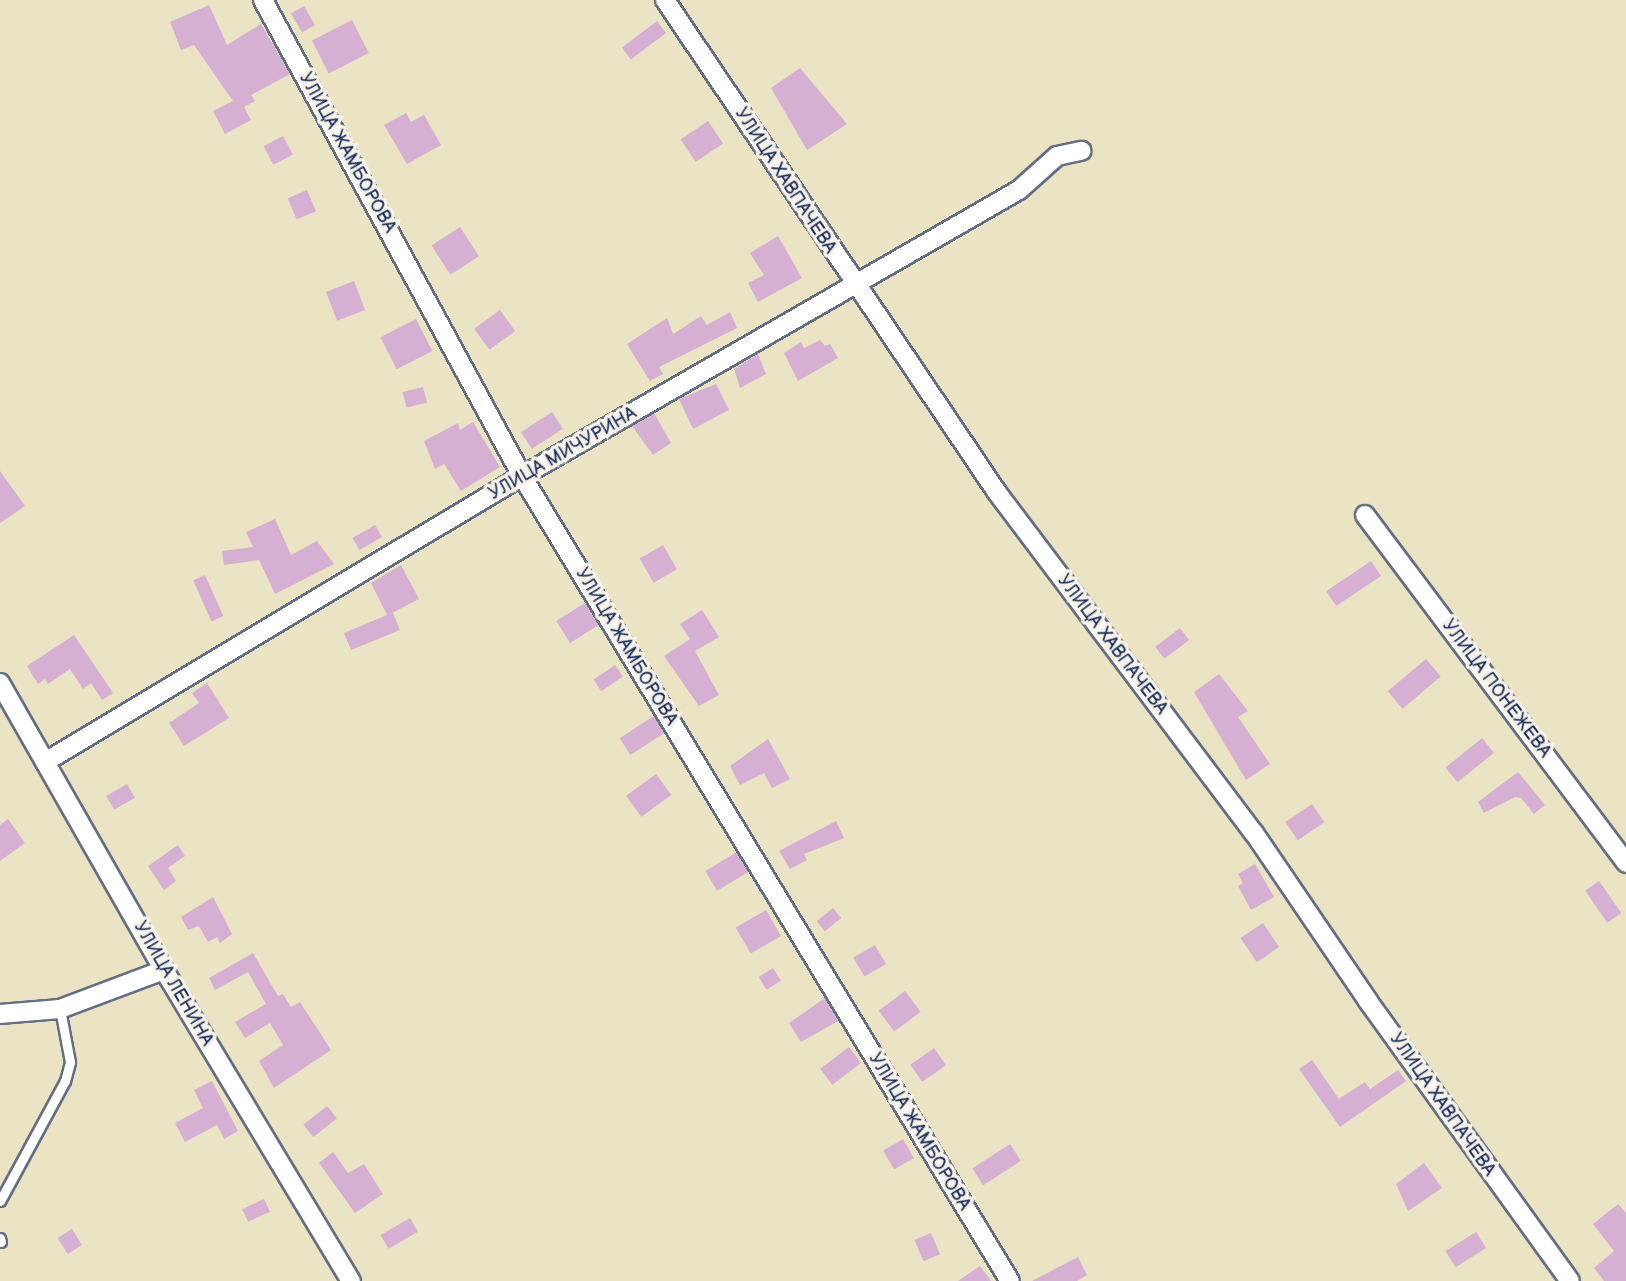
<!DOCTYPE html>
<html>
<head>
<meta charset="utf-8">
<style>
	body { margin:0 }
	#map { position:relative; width:1626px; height:1281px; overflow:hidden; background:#eae4c5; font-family:"Balsamiq Sans",sans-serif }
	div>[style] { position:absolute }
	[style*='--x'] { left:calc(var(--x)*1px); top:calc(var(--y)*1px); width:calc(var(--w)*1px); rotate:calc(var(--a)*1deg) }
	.building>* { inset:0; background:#d5b0d2; transform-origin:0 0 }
	.roads { filter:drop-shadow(2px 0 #636e82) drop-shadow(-2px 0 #636e82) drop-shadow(0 2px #636e82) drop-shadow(0 -2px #636e82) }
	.lane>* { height:9px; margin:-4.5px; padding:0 4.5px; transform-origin:4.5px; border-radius:4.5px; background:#fff }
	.street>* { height:18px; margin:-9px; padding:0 9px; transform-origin:9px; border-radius:9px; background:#fff }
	span { translate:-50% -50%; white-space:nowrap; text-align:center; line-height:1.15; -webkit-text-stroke:7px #f7f3e8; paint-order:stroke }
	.street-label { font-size:18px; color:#1b2f5e }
</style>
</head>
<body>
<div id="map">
	<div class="building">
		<div style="clip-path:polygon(209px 5px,227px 45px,261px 24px,290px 74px,251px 95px,255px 101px,244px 107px,251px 120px,225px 134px,213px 111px,233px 101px,194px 45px,181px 50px,170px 22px)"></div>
		<div style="left:304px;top:6px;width:22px;height:15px;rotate:60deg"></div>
		<div style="left:352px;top:20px;width:37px;height:45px;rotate:63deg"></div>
		<div style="left:657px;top:21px;width:15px;height:44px;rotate:53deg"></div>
		<div style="clip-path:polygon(800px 68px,847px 124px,807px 150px,771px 88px)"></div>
		<div style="clip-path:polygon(406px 113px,411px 122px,424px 115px,441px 145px,407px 164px,384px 125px)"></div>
		<div style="left:708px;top:121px;width:27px;height:33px;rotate:56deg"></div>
		<div style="left:283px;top:136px;width:21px;height:22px;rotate:62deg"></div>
		<div style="left:307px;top:190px;width:23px;height:21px;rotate:67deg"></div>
		<div style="left:460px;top:227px;width:35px;height:34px;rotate:57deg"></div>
		<div style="clip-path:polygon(778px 236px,802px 278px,758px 302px,748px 283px,764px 275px,750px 253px)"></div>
		<div style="left:354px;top:281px;width:31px;height:30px;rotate:69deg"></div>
		<div style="left:500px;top:310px;width:26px;height:32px;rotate:54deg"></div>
		<div style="clip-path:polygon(730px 312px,737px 328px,659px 367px,663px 374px,650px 381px,627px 344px,667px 318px,673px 334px,701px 316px,707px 325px)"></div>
		<div style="left:416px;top:319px;width:36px;height:40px;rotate:63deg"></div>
		<div style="clip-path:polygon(820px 340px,825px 346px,830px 344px,838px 358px,798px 381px,784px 353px,801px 342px,804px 348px)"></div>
		<div style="clip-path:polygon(758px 354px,766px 374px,740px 388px,734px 369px)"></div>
		<div style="clip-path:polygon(716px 384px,729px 410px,693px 429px,679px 399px)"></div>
		<div style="left:423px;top:387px;width:16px;height:21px;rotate:76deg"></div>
		<div style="left:552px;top:412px;width:20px;height:37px;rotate:57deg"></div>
		<div style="clip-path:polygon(654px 413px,671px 443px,653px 455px,632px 426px)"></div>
		<div style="clip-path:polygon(473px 422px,500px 467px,461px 491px,444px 464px,435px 469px,424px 441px,458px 423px,460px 430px)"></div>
		<div style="clip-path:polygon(0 471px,25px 506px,0 523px)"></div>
		<div style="clip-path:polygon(275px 519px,291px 555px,317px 541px,334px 564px,275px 594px,259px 560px,224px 565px,222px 551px,253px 547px,246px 532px)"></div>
		<div style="left:375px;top:525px;width:14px;height:26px;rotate:60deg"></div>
		<div style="left:663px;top:545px;width:28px;height:27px;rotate:60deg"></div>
		<div style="left:1371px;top:561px;width:18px;height:54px;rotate:56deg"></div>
		<div style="clip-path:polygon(401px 565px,419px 599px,388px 615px,393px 613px,400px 630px,351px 650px,344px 633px,387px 615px,371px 583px)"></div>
		<div style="left:205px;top:575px;width:45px;height:13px;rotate:66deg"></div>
		<div style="left:585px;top:603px;width:26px;height:34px;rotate:58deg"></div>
		<div style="clip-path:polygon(702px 610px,719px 637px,695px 651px,719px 695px,699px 706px,664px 656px,690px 639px,680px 624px)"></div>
		<div style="left:1180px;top:628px;width:15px;height:31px;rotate:53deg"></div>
		<div style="clip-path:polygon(74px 635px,113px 693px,102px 700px,91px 683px,83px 689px,70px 669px,48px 684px,45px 679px,38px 684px,27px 666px)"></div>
		<div style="left:1426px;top:659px;width:23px;height:50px;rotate:50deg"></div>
		<div style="left:615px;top:665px;width:14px;height:26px;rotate:56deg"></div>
		<div style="clip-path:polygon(1219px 674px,1248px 711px,1238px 717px,1270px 764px,1246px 780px,1194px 692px)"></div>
		<div style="clip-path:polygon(207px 683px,229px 718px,184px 746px,169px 723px,199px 703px,192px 693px)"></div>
		<div style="left:654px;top:716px;width:20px;height:41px;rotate:57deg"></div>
		<div style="left:1482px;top:738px;width:19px;height:47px;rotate:51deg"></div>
		<div style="clip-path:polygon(768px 739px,790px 779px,772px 788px,764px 773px,740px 785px,730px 766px)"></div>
		<div style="clip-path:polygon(1518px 772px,1545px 805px,1534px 814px,1521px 798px,1515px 797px,1484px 813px,1478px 802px)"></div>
		<div style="left:656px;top:774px;width:26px;height:37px;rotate:54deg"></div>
		<div style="left:127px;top:784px;width:16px;height:24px;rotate:60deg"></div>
		<div style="left:1312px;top:804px;width:22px;height:32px;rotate:56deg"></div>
		<div style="clip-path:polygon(8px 819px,25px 843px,0 861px,0 825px)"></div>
		<div style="clip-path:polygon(836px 821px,844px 838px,804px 854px,807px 860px,790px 869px,779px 851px)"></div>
		<div style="clip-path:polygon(178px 845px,185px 856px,168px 868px,176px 881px,164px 890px,148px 866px)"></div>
		<div style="left:737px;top:852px;width:23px;height:37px;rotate:59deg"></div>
		<div style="clip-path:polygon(1255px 864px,1274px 897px,1251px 910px,1238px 886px,1243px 883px,1238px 874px)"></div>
		<div style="left:1599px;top:881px;width:39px;height:17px;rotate:55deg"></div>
		<div style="clip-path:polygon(213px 897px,232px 934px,220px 943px,217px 937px,208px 942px,199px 926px,188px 930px,181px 917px)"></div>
		<div style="left:833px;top:908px;width:13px;height:21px;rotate:51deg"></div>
		<div style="left:766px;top:910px;width:30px;height:35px;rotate:60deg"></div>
		<div style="left:1263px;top:923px;width:29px;height:27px;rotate:56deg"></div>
		<div style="left:875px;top:945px;width:22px;height:25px;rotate:60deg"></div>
		<div style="clip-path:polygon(253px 953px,278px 996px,283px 994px,291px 1007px,300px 1002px,331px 1050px,274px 1088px,259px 1061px,283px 1045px,270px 1023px,245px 1038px,235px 1022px,266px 1004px,248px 972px,215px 990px,209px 978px)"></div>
		<div style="left:773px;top:968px;width:15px;height:17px;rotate:58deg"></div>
		<div style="left:905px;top:991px;width:26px;height:33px;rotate:53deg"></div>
		<div style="clip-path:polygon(825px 998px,838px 1021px,801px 1042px,789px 1023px)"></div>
		<div style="left:849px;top:1047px;width:20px;height:36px;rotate:53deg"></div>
		<div style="left:934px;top:1048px;width:21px;height:29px;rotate:55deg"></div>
		<div style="clip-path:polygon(1312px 1060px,1339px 1099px,1365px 1082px,1370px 1089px,1398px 1070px,1406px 1081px,1340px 1127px,1299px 1069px)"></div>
		<div style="clip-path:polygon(212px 1081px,238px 1131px,224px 1139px,217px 1125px,185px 1142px,175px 1123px,203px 1108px,194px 1090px)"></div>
		<div style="left:327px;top:1106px;width:16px;height:30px;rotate:52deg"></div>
		<div style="left:903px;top:1139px;width:22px;height:23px;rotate:60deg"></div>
		<div style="left:1010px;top:1144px;width:20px;height:45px;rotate:57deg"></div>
		<div style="clip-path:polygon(333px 1152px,348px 1173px,364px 1164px,383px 1194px,355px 1213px,319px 1163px)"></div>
		<div style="clip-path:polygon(1424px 1163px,1442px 1188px,1408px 1211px,1396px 1184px)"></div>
		<div style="left:264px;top:1199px;width:14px;height:24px;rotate:65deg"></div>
		<div style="clip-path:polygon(1618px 1204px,1626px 1213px,1626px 1281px,1604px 1281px,1594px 1268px,1614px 1251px,1593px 1224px)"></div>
		<div style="left:410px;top:1218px;width:16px;height:34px;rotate:60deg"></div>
		<div style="left:72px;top:1229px;width:19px;height:17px;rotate:58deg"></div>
		<div style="left:1476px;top:1232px;width:19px;height:36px;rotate:58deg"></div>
		<div style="left:931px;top:1233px;width:23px;height:18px;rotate:67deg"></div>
		<div style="clip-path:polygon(1078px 1257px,1087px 1275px,1077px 1281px,1032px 1281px)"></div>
		<div style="clip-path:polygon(980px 1266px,991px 1281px,958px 1281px)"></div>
	</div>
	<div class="roads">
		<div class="lane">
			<div style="--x:0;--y:1201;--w:136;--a:-61.6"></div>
			<div style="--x:65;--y:1081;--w:20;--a:-75"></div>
			<div style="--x:70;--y:1062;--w:54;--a:-100.7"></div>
			<div style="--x:0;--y:1238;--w:4;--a:76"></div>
		</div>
		<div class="street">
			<div style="--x:263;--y:0;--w:542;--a:61.45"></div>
			<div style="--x:522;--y:476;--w:941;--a:58.78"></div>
			<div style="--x:665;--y:0;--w:592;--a:56.01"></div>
			<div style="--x:996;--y:491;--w:428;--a:53"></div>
			<div style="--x:1254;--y:833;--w:203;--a:55.8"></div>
			<div style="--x:1368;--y:1001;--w:345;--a:54.2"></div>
			<div style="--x:1365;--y:515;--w:435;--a:53.1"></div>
			<div style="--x:0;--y:683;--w:331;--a:60.3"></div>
			<div style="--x:164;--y:970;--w:363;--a:59"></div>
			<div style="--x:45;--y:762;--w:556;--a:-30.95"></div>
			<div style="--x:522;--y:476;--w:573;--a:-29.92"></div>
			<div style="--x:1019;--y:190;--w:51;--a:-41.8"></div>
			<div style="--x:1057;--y:156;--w:25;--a:-12"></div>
			<div style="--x:0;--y:1014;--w:60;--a:-4.8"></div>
			<div style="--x:60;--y:1009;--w:111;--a:-20.6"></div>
		</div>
	</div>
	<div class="street-label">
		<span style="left:347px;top:153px;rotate:61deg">УЛИЦА ЖАМБОРОВА</span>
		<span style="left:785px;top:181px;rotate:57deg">УЛИЦА ХАВПАЧЕВА</span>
		<span style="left:563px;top:454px;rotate:-30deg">УЛИЦА МИЧУРИНА</span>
		<span style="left:1112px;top:645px;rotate:53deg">УЛИЦА ХАВПАЧЕВА</span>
		<span style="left:626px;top:647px;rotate:59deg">УЛИЦА ЖАМБОРОВА</span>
		<span style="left:1496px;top:689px;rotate:53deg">УЛИЦА ПОНЕЖЕВА</span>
		<span style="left:173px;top:984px;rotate:60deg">УЛИЦА ЛЕНИНА</span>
		<span style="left:1442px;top:1105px;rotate:55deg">УЛИЦА ХАВПАЧЕВА</span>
		<span style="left:919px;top:1132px;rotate:59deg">УЛИЦА ЖАМБОРОВА</span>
	</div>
</div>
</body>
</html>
